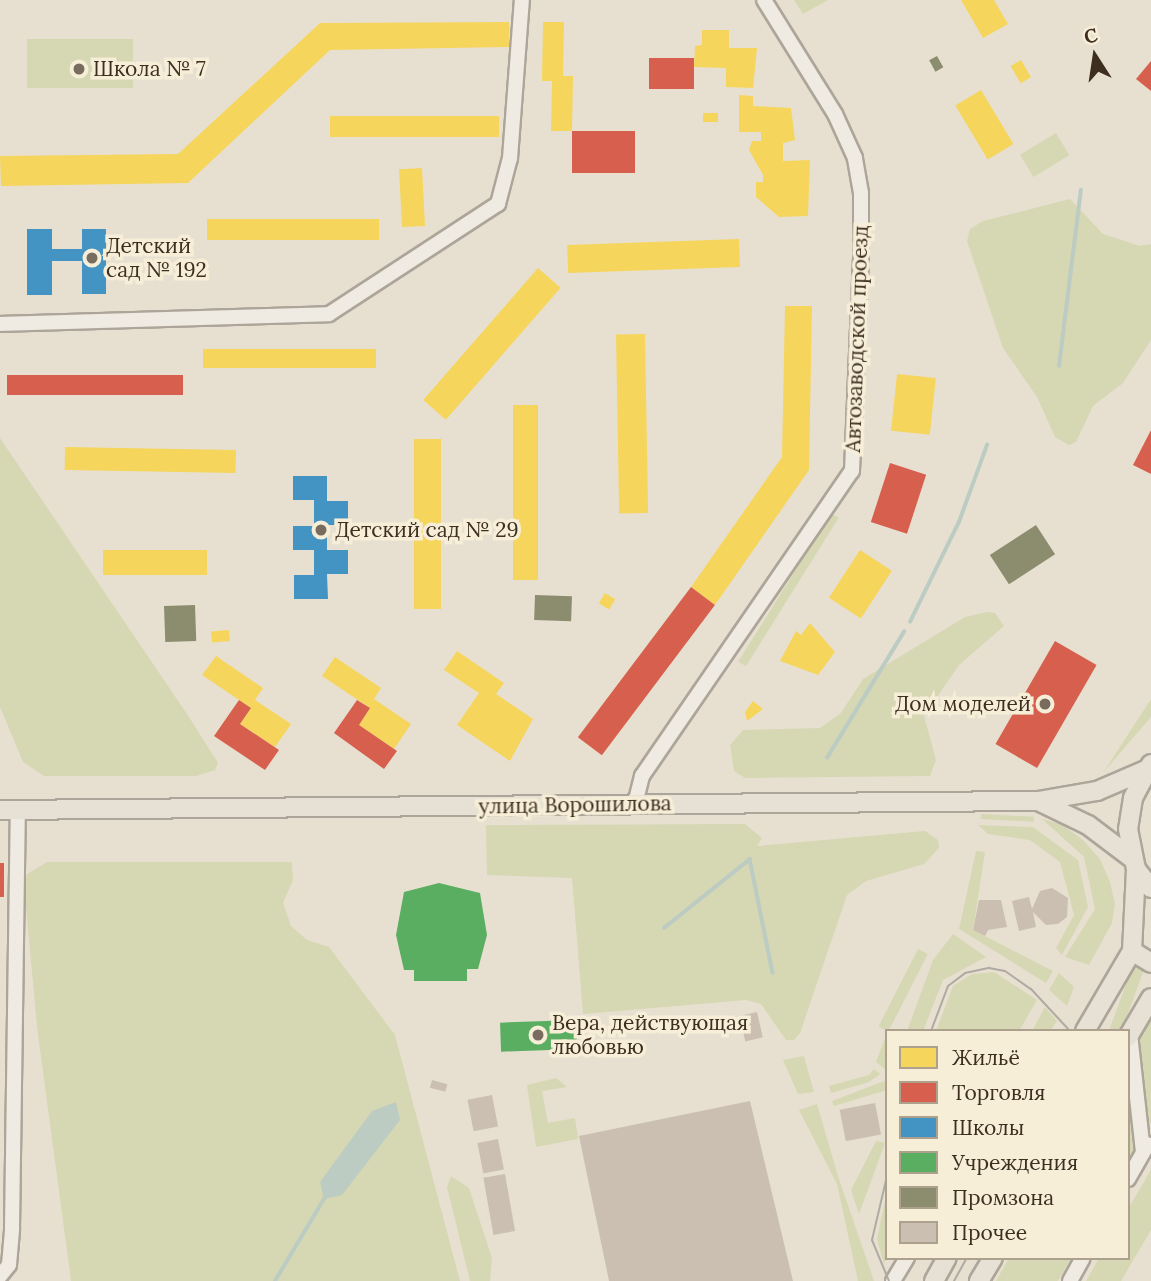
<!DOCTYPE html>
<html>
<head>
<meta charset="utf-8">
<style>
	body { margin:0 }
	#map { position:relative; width:1151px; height:1281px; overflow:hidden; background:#e7e0d1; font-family:Lora,serif }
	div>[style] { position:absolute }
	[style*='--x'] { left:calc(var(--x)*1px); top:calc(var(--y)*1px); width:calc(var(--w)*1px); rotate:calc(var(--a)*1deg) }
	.green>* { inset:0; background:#d6d7b3; transform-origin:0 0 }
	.water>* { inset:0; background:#bcccc2 }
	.homes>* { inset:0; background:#f6d55c; transform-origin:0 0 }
	.shops>* { inset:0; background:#d6604d; transform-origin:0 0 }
	.schools>* { inset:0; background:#4393c3 }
	.public>* { inset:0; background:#5aae61; transform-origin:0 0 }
	.industry>* { inset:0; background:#8c8c6e; transform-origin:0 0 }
	.stream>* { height:3.5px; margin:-1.75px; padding:0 1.75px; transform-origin:1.75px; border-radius:1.75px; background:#bcccc2 }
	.building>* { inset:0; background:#cbbfb2; transform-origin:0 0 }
	.roads { filter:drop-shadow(2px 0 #ada599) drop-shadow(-2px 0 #ada599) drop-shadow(0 2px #ada599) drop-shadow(0 -2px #ada599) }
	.minor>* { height:14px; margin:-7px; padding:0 7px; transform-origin:7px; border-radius:7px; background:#efebe3 }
	.major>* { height:18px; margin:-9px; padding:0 9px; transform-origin:9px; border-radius:9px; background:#e6e1d4 }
	.tram>* { height:2px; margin:-1px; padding:0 1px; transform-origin:1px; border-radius:1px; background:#afaaa2 }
	.dots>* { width:19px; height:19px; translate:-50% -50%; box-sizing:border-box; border:4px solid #f7eed8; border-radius:50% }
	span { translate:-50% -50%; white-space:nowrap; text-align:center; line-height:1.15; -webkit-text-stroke:7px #f7eed8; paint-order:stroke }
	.poi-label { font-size:21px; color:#3d2e20 }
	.left { translate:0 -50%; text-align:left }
	.right { translate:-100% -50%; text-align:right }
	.street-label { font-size:21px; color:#3d2e20 }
	.legend { position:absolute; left:885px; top:1029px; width:245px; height:231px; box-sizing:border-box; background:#f7eed8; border:2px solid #ada18e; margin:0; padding:9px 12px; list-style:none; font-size:21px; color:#3d2e20 }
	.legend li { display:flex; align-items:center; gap:14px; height:35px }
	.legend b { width:35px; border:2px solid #ada18e }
	.north { position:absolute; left:1060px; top:21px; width:70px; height:70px; -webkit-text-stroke:5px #f7eed8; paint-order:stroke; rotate:348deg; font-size:19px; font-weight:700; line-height:28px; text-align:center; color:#3d2e20 }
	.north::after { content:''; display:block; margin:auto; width:24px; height:32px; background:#3d2e20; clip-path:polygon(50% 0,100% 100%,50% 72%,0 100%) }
</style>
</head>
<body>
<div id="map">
	<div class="green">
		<div style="clip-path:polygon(794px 0,828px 0,803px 14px)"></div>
		<div style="left:27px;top:39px;width:106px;height:49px"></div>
		<div style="left:1056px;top:133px;width:26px;height:42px;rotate:59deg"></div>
		<div style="clip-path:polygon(1070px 199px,1103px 234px,1140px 246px,1151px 244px,1151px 340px,1123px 383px,1093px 406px,1076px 442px,1069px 445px,1055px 437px,1037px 397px,1003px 348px,967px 241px,970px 229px,983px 221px)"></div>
		<div style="clip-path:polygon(0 438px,189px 717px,218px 763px,215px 770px,196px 776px,44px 776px,23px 762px,0 707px)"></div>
		<div style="left:831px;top:513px;width:9px;height:175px;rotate:32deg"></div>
		<div style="clip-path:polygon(987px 612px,995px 613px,1004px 626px,959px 665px,924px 716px,936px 760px,930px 776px,745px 778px,734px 771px,730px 745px,743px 730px,820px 728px,841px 713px,863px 679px,965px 617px)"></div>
		<div style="clip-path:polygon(1151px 699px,1151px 717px,1103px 773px)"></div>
		<div style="left:981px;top:814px;width:53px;height:5px;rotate:3deg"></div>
		<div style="clip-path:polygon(1042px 819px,1061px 824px,1083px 840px,1100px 859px,1110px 882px,1115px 904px,1112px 923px,1089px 965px,1065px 957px,1095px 909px,1084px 857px)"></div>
		<div style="clip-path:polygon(745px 824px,762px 838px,757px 846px,925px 831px,938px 840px,939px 848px,924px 864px,866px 881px,847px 895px,800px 1033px,794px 1040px,786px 1040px,761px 1004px,746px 1000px,583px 1014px,572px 878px,487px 875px,486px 825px)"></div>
		<div style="clip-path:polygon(978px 825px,1033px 827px,1078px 860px,1088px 907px,1062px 955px,1056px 948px,1074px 915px,1060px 862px,1030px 840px,988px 834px)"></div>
		<div style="clip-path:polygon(976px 851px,985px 852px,973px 930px,1053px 971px,1046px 983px,959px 929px)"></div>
		<div style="clip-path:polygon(47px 862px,292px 862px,293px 880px,283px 903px,291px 926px,307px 940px,329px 947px,395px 1035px,460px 1281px,71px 1281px,37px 1027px,24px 885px,27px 874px)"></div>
		<div style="clip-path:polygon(953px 934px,986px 957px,943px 980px,923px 1031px,907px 1031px,933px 960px)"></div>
		<div style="left:918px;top:949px;width:11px;height:87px;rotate:27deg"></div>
		<div style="left:1134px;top:962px;width:12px;height:79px;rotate:20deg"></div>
		<div style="clip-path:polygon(994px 972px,1037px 1000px,1019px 1031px,936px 1031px,953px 986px,972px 974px)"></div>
		<div style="clip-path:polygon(1059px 973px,1074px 987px,1067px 1006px,1049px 990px)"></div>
		<div style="clip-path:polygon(1045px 1007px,1057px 1021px,1050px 1031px,1032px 1031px)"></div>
		<div style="clip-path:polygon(1151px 1018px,1151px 1123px,1128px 1161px,1128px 1056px)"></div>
		<div style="clip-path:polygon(887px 1033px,887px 1068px,886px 1070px,876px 1062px)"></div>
		<div style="clip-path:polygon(804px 1056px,814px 1092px,798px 1094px,783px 1060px)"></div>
		<div style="clip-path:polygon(874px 1069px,880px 1074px,869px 1082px,831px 1093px,829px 1086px,869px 1075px)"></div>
		<div style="clip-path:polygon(556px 1078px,567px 1087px,542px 1091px,548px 1123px,575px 1118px,578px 1139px,536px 1147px,527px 1085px)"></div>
		<div style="clip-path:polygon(887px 1080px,887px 1090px,834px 1106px,832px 1101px)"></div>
		<div style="clip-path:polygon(817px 1104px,838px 1176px,874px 1281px,858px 1281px,837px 1184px,799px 1110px)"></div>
		<div style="clip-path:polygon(876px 1141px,885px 1143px,859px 1214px,851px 1190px)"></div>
		<div style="clip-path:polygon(1151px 1170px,1151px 1230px,1121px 1281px,1086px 1281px,1099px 1258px,1128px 1258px,1128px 1209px)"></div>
		<div style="clip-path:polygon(451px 1176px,469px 1188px,492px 1258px,490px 1281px,470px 1281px,447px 1187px)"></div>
		<div style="clip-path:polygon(887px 1191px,887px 1258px,884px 1264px,877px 1239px)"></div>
		<div style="clip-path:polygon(1009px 1258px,1071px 1258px,1058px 1281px,996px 1281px)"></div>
	</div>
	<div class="water">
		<div style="clip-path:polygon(396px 1102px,400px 1120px,342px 1195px,324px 1199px,320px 1182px,372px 1111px)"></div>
	</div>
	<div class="homes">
		<div style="clip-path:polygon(961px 0,994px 0,1008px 24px,983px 38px)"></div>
		<div style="clip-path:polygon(509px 22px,509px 47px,330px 50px,188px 183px,1px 186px,0 156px,178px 154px,320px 23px)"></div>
		<div style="clip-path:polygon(543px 22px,564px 22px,563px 76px,573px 76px,572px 131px,551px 131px,552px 81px,542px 81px)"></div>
		<div style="clip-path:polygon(702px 30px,729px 30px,729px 48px,757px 48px,753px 88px,726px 87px,726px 68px,694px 67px,695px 46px,702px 45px)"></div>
		<div style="left:1021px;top:60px;width:20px;height:12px;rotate:60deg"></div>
		<div style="left:981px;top:90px;width:63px;height:30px;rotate:59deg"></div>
		<div style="clip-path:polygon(739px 95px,753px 96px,753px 106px,791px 108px,795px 140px,783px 143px,783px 161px,810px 160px,808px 216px,779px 217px,756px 197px,756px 182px,763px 182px,763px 175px,749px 150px,752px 141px,761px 141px,761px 132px,739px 132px)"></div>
		<div style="left:703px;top:113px;width:15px;height:9px"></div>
		<div style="left:499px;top:116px;width:21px;height:169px;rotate:90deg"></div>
		<div style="left:422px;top:168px;width:58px;height:23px;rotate:87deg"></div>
		<div style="left:207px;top:219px;width:172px;height:21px"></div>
		<div style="left:739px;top:239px;width:28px;height:172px;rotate:88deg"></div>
		<div style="left:538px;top:268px;width:30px;height:175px;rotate:41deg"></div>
		<div style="clip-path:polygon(785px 306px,812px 306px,809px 470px,715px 605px,691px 587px,782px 457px)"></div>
		<div style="left:645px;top:334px;width:179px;height:29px;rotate:89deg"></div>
		<div style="left:203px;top:349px;width:173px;height:19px"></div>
		<div style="left:897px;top:374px;width:39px;height:57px;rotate:6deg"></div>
		<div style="left:513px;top:405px;width:25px;height:175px"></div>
		<div style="left:414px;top:439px;width:27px;height:170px"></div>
		<div style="left:65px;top:447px;width:171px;height:23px;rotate:1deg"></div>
		<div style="left:103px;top:550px;width:104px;height:25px"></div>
		<div style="left:860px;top:550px;width:38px;height:57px;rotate:33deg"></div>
		<div style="left:605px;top:593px;width:12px;height:12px;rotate:31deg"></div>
		<div style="clip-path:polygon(810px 623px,835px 652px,818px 675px,780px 661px,796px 631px,801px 635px)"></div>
		<div style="left:229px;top:630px;width:11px;height:18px;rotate:85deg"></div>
		<div style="clip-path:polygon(457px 651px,504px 683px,496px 694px,533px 719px,510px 761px,457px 725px,479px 693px,444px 670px)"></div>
		<div style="clip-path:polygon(216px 656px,263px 688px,255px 700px,291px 724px,275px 747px,240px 724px,251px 708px,202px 675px)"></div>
		<div style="clip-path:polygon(335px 657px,381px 688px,374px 699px,411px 724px,394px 749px,359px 725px,370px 708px,322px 676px)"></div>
		<div style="clip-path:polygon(753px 701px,763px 709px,747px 721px,745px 712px)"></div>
	</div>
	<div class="shops">
		<div style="left:649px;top:58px;width:45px;height:31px"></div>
		<div style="clip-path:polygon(1151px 61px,1151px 91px,1136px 79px)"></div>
		<div style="left:572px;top:131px;width:63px;height:42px"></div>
		<div style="left:183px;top:375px;width:20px;height:176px;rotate:90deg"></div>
		<div style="clip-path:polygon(1151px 430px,1151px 474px,1133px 465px)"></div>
		<div style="left:890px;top:463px;width:38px;height:62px;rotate:18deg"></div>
		<div style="left:691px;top:587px;width:30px;height:188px;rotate:37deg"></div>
		<div style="left:1055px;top:641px;width:48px;height:119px;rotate:30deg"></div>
		<div style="clip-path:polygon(239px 700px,251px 708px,240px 724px,279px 750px,265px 770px,214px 736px)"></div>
		<div style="clip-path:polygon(357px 700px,370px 708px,359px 725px,397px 751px,384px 769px,334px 733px)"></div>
		<div style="left:0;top:863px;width:4px;height:34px"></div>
	</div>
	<div class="schools">
		<div style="clip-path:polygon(27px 229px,52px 229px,52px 249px,82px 249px,82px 229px,106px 229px,106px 294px,82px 294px,82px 261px,52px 261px,52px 295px,27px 295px)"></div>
		<div style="clip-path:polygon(293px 476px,327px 476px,327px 501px,348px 501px,348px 525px,327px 525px,327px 550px,348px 550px,348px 574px,327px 574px,328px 599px,294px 599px,294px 575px,314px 575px,314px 550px,293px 550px,293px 526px,314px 526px,314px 500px,293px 500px)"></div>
	</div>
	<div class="public">
		<div style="clip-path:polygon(439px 883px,480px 893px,487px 935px,478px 969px,467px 969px,467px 981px,414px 981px,414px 970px,404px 970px,396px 935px,404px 892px)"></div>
		<div style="left:576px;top:1020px;width:29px;height:76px;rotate:88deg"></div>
	</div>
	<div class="industry">
		<div style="left:937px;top:56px;width:13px;height:9px;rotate:61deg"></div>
		<div style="left:1036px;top:525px;width:35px;height:55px;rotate:57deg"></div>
		<div style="left:535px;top:595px;width:37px;height:25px;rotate:2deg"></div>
		<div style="left:195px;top:605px;width:36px;height:31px;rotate:88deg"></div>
	</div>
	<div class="stream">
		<div style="--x:1059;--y:366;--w:177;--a:-82.9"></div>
		<div style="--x:910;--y:622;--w:111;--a:-63.9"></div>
		<div style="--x:959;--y:522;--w:82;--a:-70"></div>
		<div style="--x:827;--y:758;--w:148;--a:-58.6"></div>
		<div style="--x:664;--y:928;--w:110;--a:-38.7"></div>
		<div style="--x:750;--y:859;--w:116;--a:78.6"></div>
		<div style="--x:275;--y:1281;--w:96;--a:-59.1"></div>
	</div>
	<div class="building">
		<div style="clip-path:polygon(1052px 888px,1068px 898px,1067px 917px,1058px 924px,1046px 925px,1033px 912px,1036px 927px,1019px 931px,1012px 901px,1029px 897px,1032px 909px,1040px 891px)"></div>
		<div style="clip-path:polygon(979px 900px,1001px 900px,1007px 927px,988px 930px,985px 936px,973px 930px)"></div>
		<div style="left:757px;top:1012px;width:26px;height:18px;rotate:77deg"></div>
		<div style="left:432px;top:1080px;width:16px;height:8px;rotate:15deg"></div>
		<div style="left:492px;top:1095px;width:32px;height:25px;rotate:79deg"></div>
		<div style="clip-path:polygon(750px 1101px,793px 1281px,609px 1281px,579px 1136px)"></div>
		<div style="left:875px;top:1103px;width:32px;height:36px;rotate:79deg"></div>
		<div style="left:498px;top:1139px;width:31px;height:21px;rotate:79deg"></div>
		<div style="left:505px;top:1174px;width:58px;height:22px;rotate:80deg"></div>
	</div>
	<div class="roads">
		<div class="minor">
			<div style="--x:0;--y:324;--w:329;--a:-1.7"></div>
			<div style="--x:329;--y:314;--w:202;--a:-33.1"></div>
			<div style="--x:498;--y:204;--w:48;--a:-75.4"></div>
			<div style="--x:510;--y:158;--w:158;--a:-85.7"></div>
			<div style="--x:635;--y:804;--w:29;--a:-76"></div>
			<div style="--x:642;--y:776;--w:370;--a:-55.5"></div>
			<div style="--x:852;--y:471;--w:211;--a:-87.6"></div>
			<div style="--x:861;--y:260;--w:67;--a:-90"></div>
			<div style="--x:861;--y:193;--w:36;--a:-100"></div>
			<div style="--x:855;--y:158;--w:48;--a:-114.4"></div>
			<div style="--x:835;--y:114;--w:134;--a:-121.9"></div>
			<div style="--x:1130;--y:1034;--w:119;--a:83.7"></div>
			<div style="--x:1128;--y:1179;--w:40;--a:-60.3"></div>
			<div style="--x:0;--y:1276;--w:14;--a:-51"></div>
			<div style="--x:9;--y:1265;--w:37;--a:-85"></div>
			<div style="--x:12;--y:1228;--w:418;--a:-89.2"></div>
			<div style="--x:893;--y:1281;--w:27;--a:-59"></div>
			<div style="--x:1070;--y:1281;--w:26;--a:-61"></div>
		</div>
		<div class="major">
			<div style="--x:1151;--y:764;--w:38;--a:118"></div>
			<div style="--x:1133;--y:798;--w:31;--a:99"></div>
			<div style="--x:1128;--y:829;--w:41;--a:78.7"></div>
			<div style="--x:1136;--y:869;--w:24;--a:52"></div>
			<div style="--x:1038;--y:801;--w:60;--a:-9.6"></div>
			<div style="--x:1097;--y:791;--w:53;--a:-23.2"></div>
			<div style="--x:0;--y:810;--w:1038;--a:-0.5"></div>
			<div style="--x:1038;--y:801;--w:55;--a:25.6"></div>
			<div style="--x:1088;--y:825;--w:56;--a:37.1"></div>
			<div style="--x:1132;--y:951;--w:22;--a:32"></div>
			<div style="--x:1085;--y:1031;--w:93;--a:-59.6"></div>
			<div style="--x:1132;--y:951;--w:82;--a:-87.2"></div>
			<div style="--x:1128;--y:1037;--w:45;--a:-59.5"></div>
			<div style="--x:934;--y:1281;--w:26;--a:-61"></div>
			<div style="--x:979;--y:1281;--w:27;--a:-59"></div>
		</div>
	</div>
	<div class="tram">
		<div style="--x:931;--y:1031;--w:48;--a:-69.3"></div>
		<div style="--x:948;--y:986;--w:21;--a:-37"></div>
		<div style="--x:965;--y:973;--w:25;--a:-12"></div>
		<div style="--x:989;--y:968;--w:16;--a:11"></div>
		<div style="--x:1005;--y:971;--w:32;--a:35"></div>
		<div style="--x:1031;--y:989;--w:57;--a:47.1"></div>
		<div style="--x:887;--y:1176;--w:66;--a:103.2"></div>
		<div style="--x:872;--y:1240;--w:44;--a:67.5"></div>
		<div style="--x:954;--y:1281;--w:26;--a:-61"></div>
	</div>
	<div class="dots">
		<div style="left:79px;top:69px;background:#786c5e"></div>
		<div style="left:92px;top:258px;background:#786c5e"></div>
		<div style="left:321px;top:530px;background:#786c5e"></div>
		<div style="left:1045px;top:704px;background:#786c5e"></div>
		<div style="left:538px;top:1035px;background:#786c5e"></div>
	</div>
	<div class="poi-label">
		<span class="left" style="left:93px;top:69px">Школа № 7</span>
		<span class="left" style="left:106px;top:258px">Детский<br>сад № 192</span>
		<span class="left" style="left:335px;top:530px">Детский сад № 29</span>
		<span class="right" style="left:1031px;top:704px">Дом моделей</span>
		<span class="left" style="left:552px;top:1035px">Вера, действующая<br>любовью</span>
	</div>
	<div class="street-label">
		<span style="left:857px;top:339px;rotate:-88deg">Автозаводской проезд</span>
		<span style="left:575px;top:805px;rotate:-1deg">улица Ворошилова</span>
	</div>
	<ul class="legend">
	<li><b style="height:19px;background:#f6d55c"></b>Жильё</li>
	<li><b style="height:19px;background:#d6604d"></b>Торговля</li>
	<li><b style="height:19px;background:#4393c3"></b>Школы</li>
	<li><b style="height:19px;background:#5aae61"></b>Учреждения</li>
	<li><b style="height:19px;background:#8c8c6e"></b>Промзона</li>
	<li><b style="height:19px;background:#cbbfb2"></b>Прочее</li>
	</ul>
	<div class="north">С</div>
</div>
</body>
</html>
